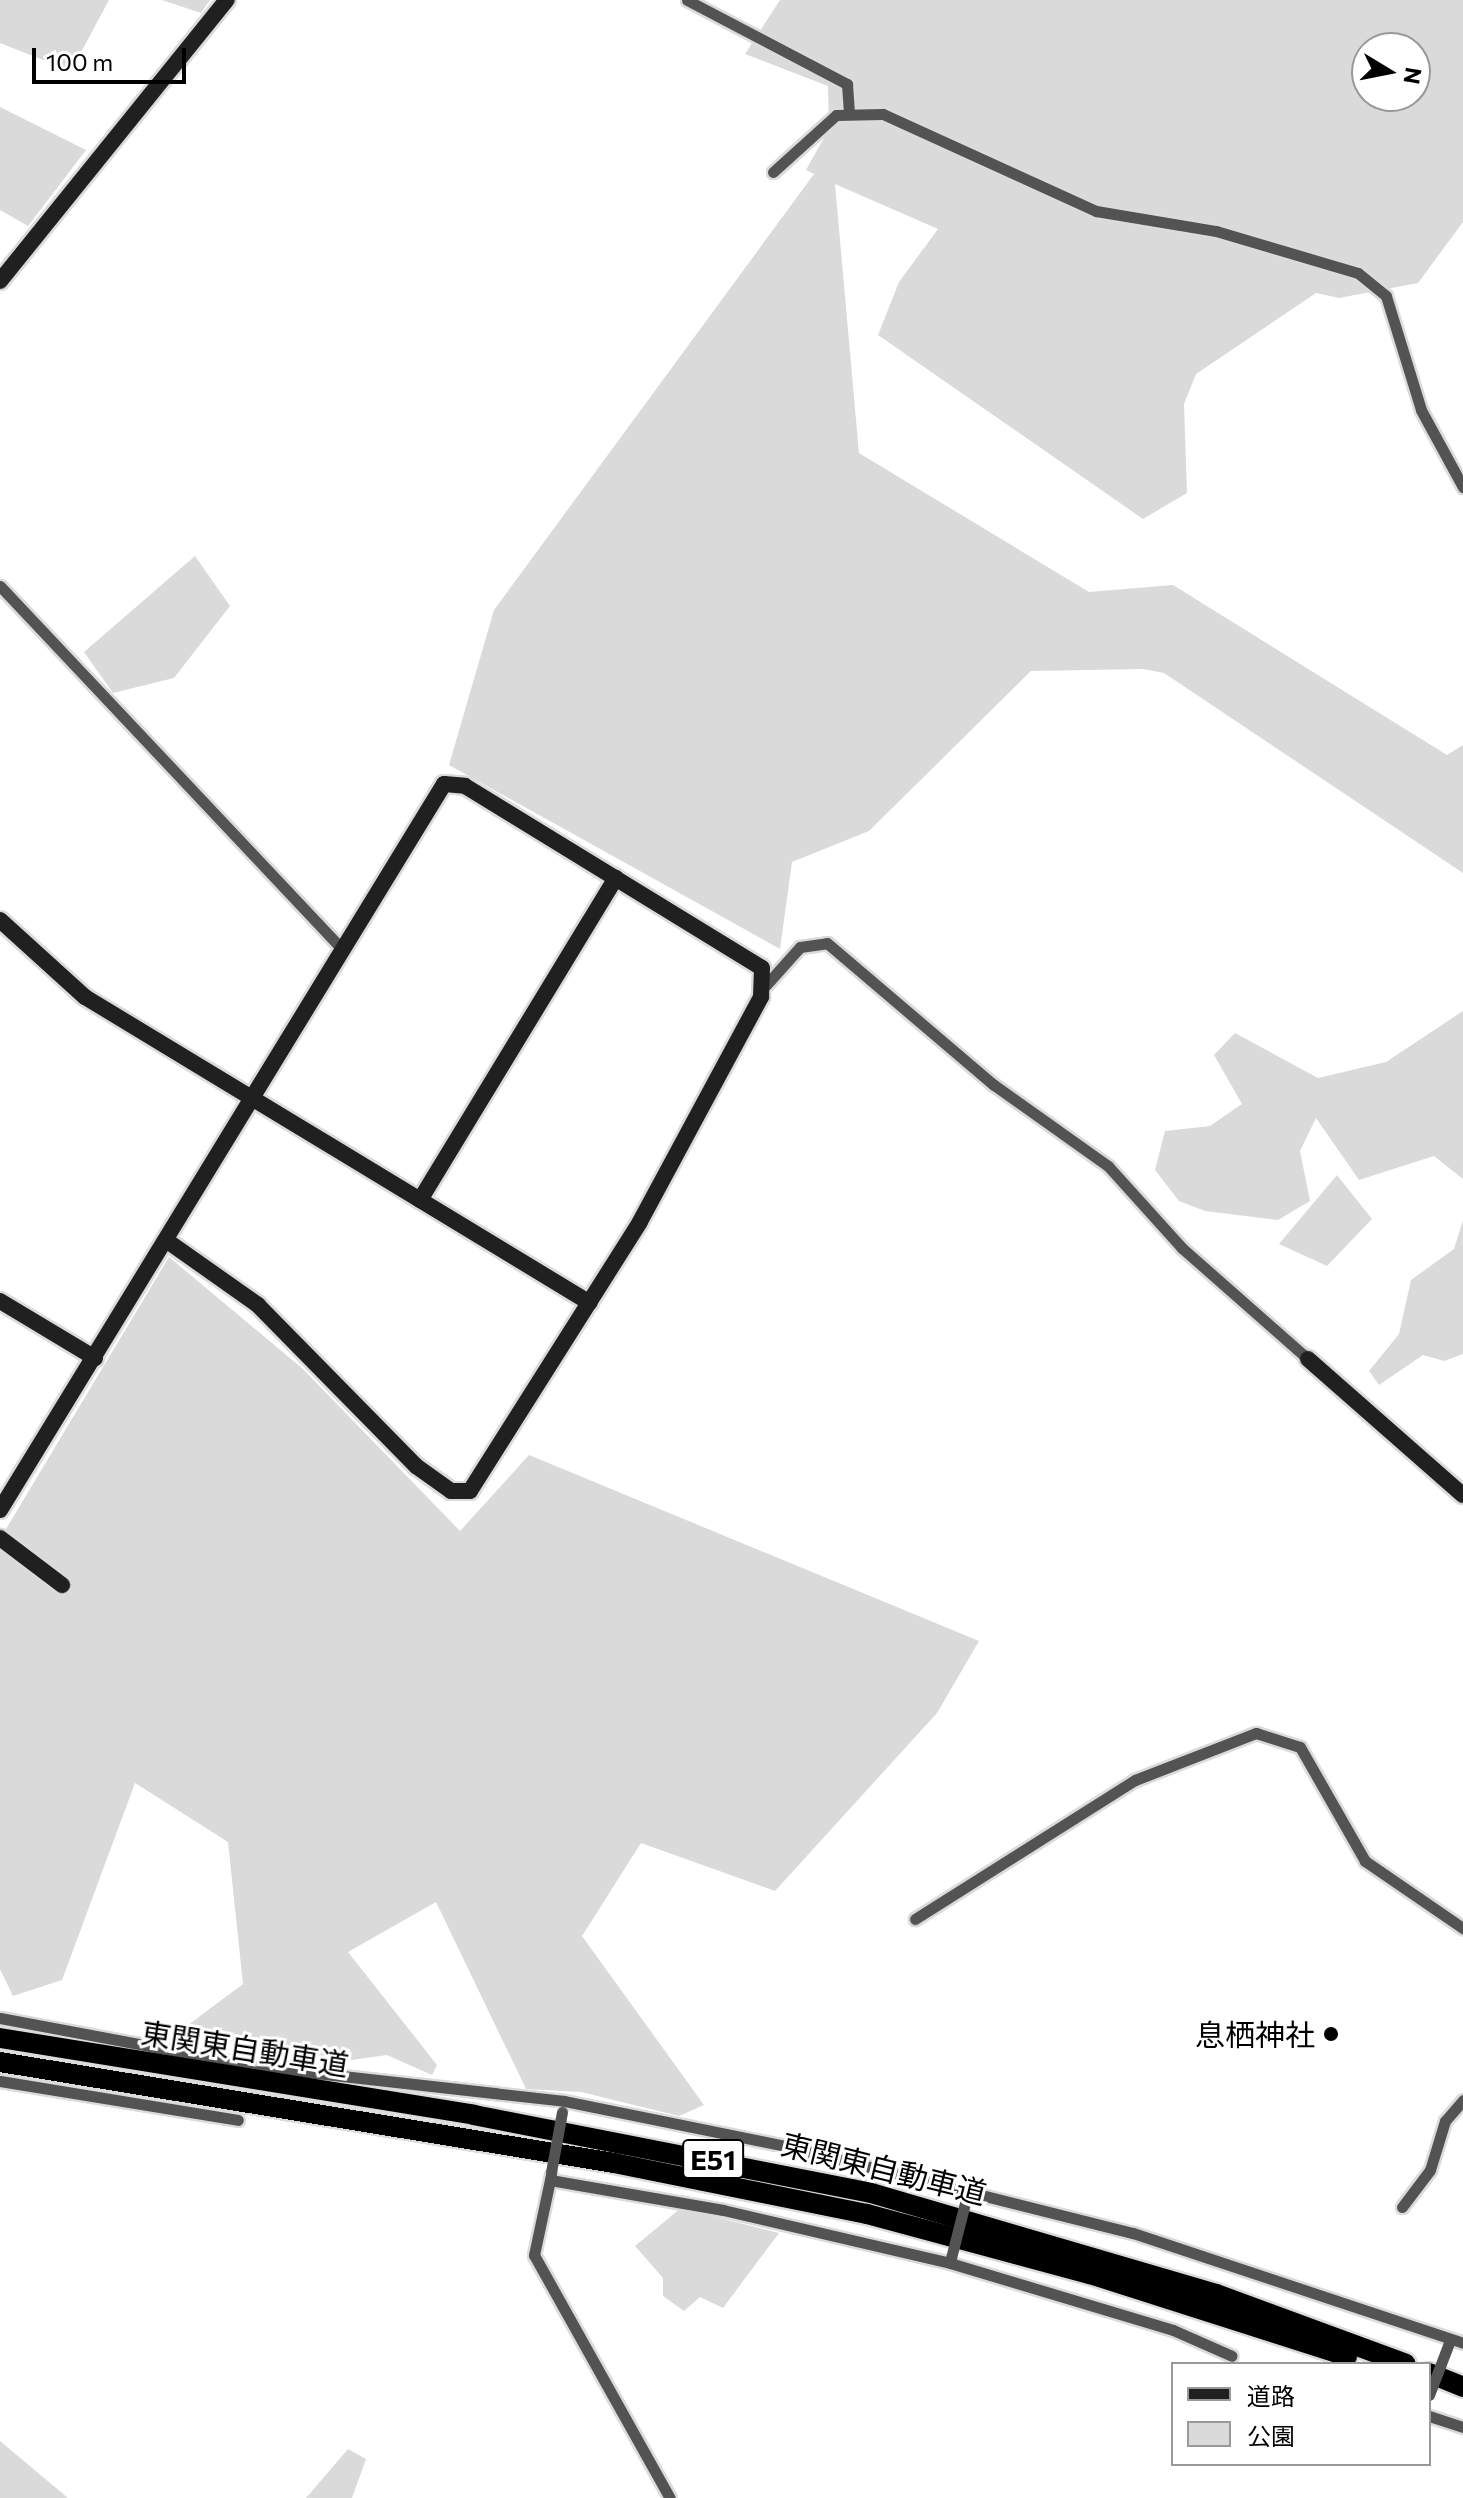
<!DOCTYPE html>
<html>
<head>
<meta charset="utf-8">
<style>
	body { margin:0 }
	#map { position:relative; width:1463px; height:2498px; overflow:hidden; background:#fff; font-family:Commissioner,"Noto Sans JP",sans-serif }
	div>[style] { position:absolute }
	[style*='--x'] { left:calc(var(--x)*1px); top:calc(var(--y)*1px); width:calc(var(--w)*1px); rotate:calc(var(--a)*1deg) }
	.green>* { inset:0; background:#dadada }
	.roads { filter:drop-shadow(2px 0 #dbdbdb) drop-shadow(-2px 0 #dbdbdb) drop-shadow(0 2px #dbdbdb) drop-shadow(0 -2px #dbdbdb) }
	.street>* { height:11px; margin:-5.5px; padding:0 5.5px; transform-origin:5.5px; border-radius:5.5px; background:#535353 }
	.secondary>* { height:16px; margin:-8px; padding:0 8px; transform-origin:8px; border-radius:8px; background:#202020 }
	.highway>* { height:20px; margin:-10px; padding:0 10px; transform-origin:10px; border-radius:10px; background:#000 }
	.street-bridge>* { height:11px; margin:-5.5px; padding:0 5.5px; transform-origin:5.5px; border-radius:5.5px; background:#535353 }
	.dots>* { width:22px; height:22px; translate:-50% -50%; box-sizing:border-box; border:4px solid #fff; border-radius:50% }
	span { translate:-50% -50%; white-space:nowrap; text-align:center; line-height:1.15; -webkit-text-stroke:6px #fff; paint-order:stroke }
	.shield-label span { padding:2px 6px; background:#fff; border:2px solid; border-radius:6px; -webkit-text-stroke-width:0 }
	.shield-label { font-size:28px; color:#000; font-weight:700 }
	.poi-label { font-size:30px; color:#000 }
	.right { translate:-100% -50%; text-align:right }
	.street-label { font-size:30px; color:#000 }
	.legend { position:absolute; left:1171px; top:2362px; width:260px; height:104px; box-sizing:border-box; background:#fff; border:2px solid #999; margin:0; padding:10px 14px; list-style:none; font-size:24px; color:#000 }
	.legend li { display:flex; align-items:center; gap:16px; height:40px }
	.legend b { width:40px; border:2px solid #999 }
	.north { position:absolute; left:1351px; top:32px; width:80px; height:80px; box-sizing:border-box; background:#fff; border:2px solid #999; border-radius:50%; rotate:100deg; font-size:22px; font-weight:700; line-height:32px; text-align:center; color:#000 }
	.north::after { content:''; display:block; margin:auto; width:28px; height:36px; background:#000; clip-path:polygon(50% 0,100% 100%,50% 72%,0 100%) }
	.scale { position:absolute; left:32px; top:48px; width:154px; height:36px; box-sizing:border-box; border:4px solid #000; border-top:0; padding-left:10px; font-size:24px; line-height:28px; white-space:nowrap; color:#000; -webkit-text-stroke:6px #fff; paint-order:stroke }
</style>
</head>
<body>
<div id="map">
	<div class="green">
		<div style="clip-path:polygon(0 0,109px 0,71px 71px,0 43px)"></div>
		<div style="clip-path:polygon(162px 0,210px 0,201px 13px)"></div>
		<div style="clip-path:polygon(evenodd,780px 0,1463px 0,1463px 222px,1418px 283px,1339px 298px,1316px 293px,1196px 374px,1184px 404px,1187px 493px,1143px 519px,878px 335px,899px 282px,938px 229px,835px 184px,859px 453px,1089px 592px,1173px 585px,1447px 755px,1463px 745px,1463px 873px,1164px 673px,1143px 669px,1031px 671px,869px 831px,792px 862px,780px 949px,449px 765px,494px 610px,814px 174px,806px 170px,829px 129px,828px 86px,745px 54px,780px 0,1367px 48px,1415px 48px,1415px 96px,1367px 96px,1367px 48px)"></div>
		<div style="clip-path:polygon(0 107px,86px 150px,28px 226px,0 210px)"></div>
		<div style="clip-path:polygon(195px 556px,230px 606px,174px 678px,113px 693px,84px 652px)"></div>
		<div style="clip-path:polygon(1463px 1011px,1463px 1179px,1434px 1156px,1359px 1180px,1316px 1118px,1300px 1151px,1310px 1201px,1278px 1220px,1205px 1211px,1179px 1201px,1155px 1170px,1165px 1131px,1210px 1126px,1242px 1104px,1214px 1055px,1235px 1033px,1318px 1078px,1386px 1062px)"></div>
		<div style="clip-path:polygon(1337px 1175px,1372px 1219px,1327px 1266px,1279px 1244px)"></div>
		<div style="clip-path:polygon(1463px 1220px,1463px 1354px,1444px 1361px,1423px 1355px,1379px 1385px,1369px 1371px,1399px 1334px,1411px 1280px,1454px 1249px)"></div>
		<div style="clip-path:polygon(169px 1257px,303px 1369px,460px 1531px,529px 1455px,979px 1641px,937px 1713px,775px 1891px,641px 1843px,582px 1936px,704px 2105px,679px 2116px,581px 2092px,526px 2089px,436px 1902px,348px 1952px,437px 2065px,432px 2075px,387px 2055px,344px 2061px,180px 2031px,243px 1984px,228px 1842px,135px 1783px,62px 1980px,13px 1996px,0 1969px,0 1539px)"></div>
		<div style="clip-path:polygon(681px 2208px,779px 2233px,723px 2308px,700px 2297px,684px 2311px,663px 2296px,663px 2278px,635px 2246px)"></div>
		<div style="clip-path:polygon(0 2441px,68px 2498px,69px 2498px,0 2498px)"></div>
		<div style="clip-path:polygon(348px 2449px,366px 2459px,352px 2498px,306px 2498px)"></div>
	</div>
	<div class="roads">
		<div class="street">
			<div style="--x:687;--y:0;--w:181;--a:27.7"></div>
			<div style="--x:847;--y:84;--w:27;--a:86"></div>
			<div style="--x:773;--y:172;--w:85;--a:-42.1"></div>
			<div style="--x:836;--y:115;--w:47;--a:-1.2"></div>
			<div style="--x:883;--y:114;--w:234;--a:24.5"></div>
			<div style="--x:1096;--y:211;--w:122;--a:9.5"></div>
			<div style="--x:1216;--y:231;--w:148;--a:16.5"></div>
			<div style="--x:1358;--y:273;--w:36;--a:39"></div>
			<div style="--x:1386;--y:296;--w:119;--a:72.9"></div>
			<div style="--x:1421;--y:410;--w:88;--a:61.4"></div>
			<div style="--x:0;--y:586;--w:499;--a:46.7"></div>
			<div style="--x:766;--y:985;--w:51;--a:-48.2"></div>
			<div style="--x:800;--y:947;--w:27;--a:-8"></div>
			<div style="--x:827;--y:943;--w:219;--a:40.4"></div>
			<div style="--x:994;--y:1085;--w:140;--a:35.4"></div>
			<div style="--x:1108;--y:1166;--w:110;--a:47.9"></div>
			<div style="--x:1182;--y:1248;--w:168;--a:41.4"></div>
			<div style="--x:915;--y:1919;--w:260;--a:-32.3"></div>
			<div style="--x:1135;--y:1780;--w:130;--a:-21.2"></div>
			<div style="--x:1256;--y:1733;--w:46;--a:17.7"></div>
			<div style="--x:1300;--y:1747;--w:131;--a:60.3"></div>
			<div style="--x:1365;--y:1861;--w:119;--a:34.4"></div>
			<div style="--x:0;--y:2018;--w:267;--a:10.6"></div>
			<div style="--x:262;--y:2067;--w:304;--a:6.4"></div>
			<div style="--x:564;--y:2101;--w:235;--a:11.5"></div>
			<div style="--x:794;--y:2148;--w:349;--a:14.1"></div>
			<div style="--x:1133;--y:2233;--w:348;--a:18.4"></div>
			<div style="--x:0;--y:2081;--w:241;--a:9.3"></div>
			<div style="--x:551;--y:2175;--w:82;--a:102"></div>
			<div style="--x:534;--y:2255;--w:278;--a:60.8"></div>
			<div style="--x:550;--y:2180;--w:176;--a:9.8"></div>
			<div style="--x:723;--y:2210;--w:233;--a:13.1"></div>
			<div style="--x:950;--y:2263;--w:233;--a:16.7"></div>
			<div style="--x:1173;--y:2330;--w:64;--a:23.8"></div>
			<div style="--x:1402;--y:2207;--w:46;--a:-52.9"></div>
			<div style="--x:1430;--y:2170;--w:51;--a:-73"></div>
			<div style="--x:1445;--y:2121;--w:28;--a:-49"></div>
			<div style="--x:1429;--y:2416;--w:36;--a:18"></div>
		</div>
		<div class="secondary">
			<div style="--x:0;--y:281;--w:361;--a:-51.1"></div>
			<div style="--x:0;--y:920;--w:115;--a:42.2"></div>
			<div style="--x:85;--y:997;--w:590;--a:31.21"></div>
			<div style="--x:420;--y:1200;--w:377;--a:-58.7"></div>
			<div style="--x:0;--y:1301;--w:111;--a:31"></div>
			<div style="--x:1308;--y:1359;--w:206;--a:41.3"></div>
			<div style="--x:0;--y:1510;--w:851;--a:-58.55"></div>
			<div style="--x:444;--y:784;--w:21;--a:5"></div>
			<div style="--x:465;--y:786;--w:348;--a:31.5"></div>
			<div style="--x:762;--y:968;--w:29;--a:92"></div>
			<div style="--x:761;--y:997;--w:255;--a:118.3"></div>
			<div style="--x:640;--y:1222;--w:318;--a:122.3"></div>
			<div style="--x:470;--y:1491;--w:19;--a:180"></div>
			<div style="--x:451;--y:1491;--w:43;--a:-144.5"></div>
			<div style="--x:416;--y:1466;--w:226;--a:-134.5"></div>
			<div style="--x:258;--y:1305;--w:113;--a:-144.8"></div>
			<div style="--x:0;--y:1538;--w:78;--a:37.2"></div>
		</div>
		<div class="highway">
			<div style="--x:0;--y:2038;--w:480;--a:9.2"></div>
			<div style="--x:474;--y:2115;--w:405;--a:11.1"></div>
			<div style="--x:871;--y:2193;--w:359;--a:16.3"></div>
			<div style="--x:1216;--y:2294;--w:202;--a:20.2"></div>
			<div style="--x:0;--y:2062;--w:622;--a:9.34"></div>
			<div style="--x:614;--y:2163;--w:258;--a:11.4"></div>
			<div style="--x:867;--y:2214;--w:231;--a:15.1"></div>
			<div style="--x:1090;--y:2274;--w:270;--a:17.7"></div>
			<div style="--x:1429;--y:2373;--w:37;--a:22"></div>
		</div>
	</div>
	<div class="street-bridge">
		<div style="--x:551;--y:2172;--w:61;--a:-79.6"></div>
		<div style="--x:951;--y:2258;--w:65;--a:-75.7"></div>
		<div style="--x:1429;--y:2395;--w:56;--a:-69"></div>
	</div>
	<div class="dots">
		<div style="left:1331px;top:2034px;background:#000"></div>
	</div>
	<div class="shield-label">
		<span style="left:713px;top:2159px">E51</span>
	</div>
	<div class="poi-label">
		<span class="right" style="left:1315px;top:2034px">息栖神社</span>
	</div>
	<div class="street-label">
		<span style="left:245px;top:2048px;rotate:9deg">東関東自動車道</span>
		<span style="left:884px;top:2168px;rotate:14deg">東関東自動車道</span>
	</div>
	<ul class="legend">
	<li><b style="height:10px;background:#202020"></b>道路</li>
	<li><b style="height:22px;background:#dadada"></b>公園</li>
	</ul>
	<div class="north">N</div>
	<div class="scale">100 m</div>
</div>
</body>
</html>
